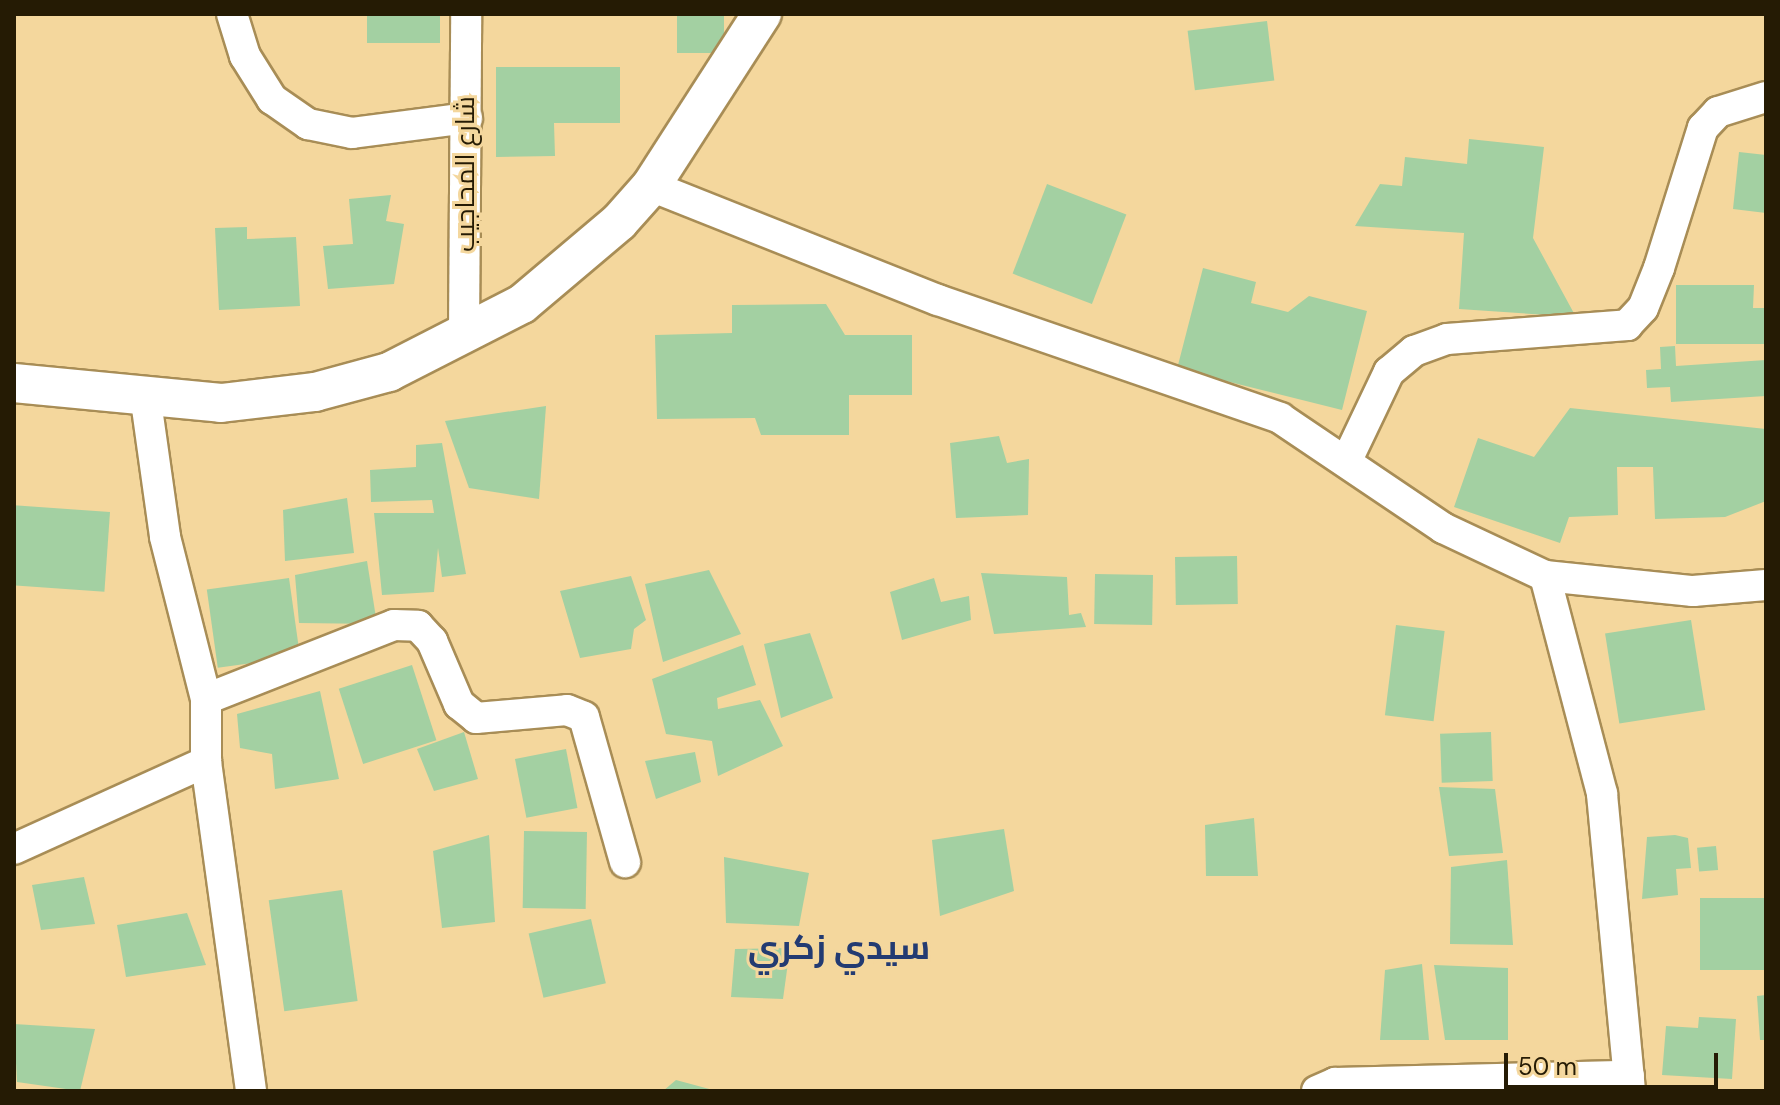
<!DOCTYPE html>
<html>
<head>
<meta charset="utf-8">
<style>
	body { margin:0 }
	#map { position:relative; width:1780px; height:1105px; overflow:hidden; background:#f4d79d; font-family:"DM Sans",Cairo,sans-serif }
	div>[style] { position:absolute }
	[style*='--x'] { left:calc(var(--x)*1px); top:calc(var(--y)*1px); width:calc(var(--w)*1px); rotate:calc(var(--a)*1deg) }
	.building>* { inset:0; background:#a3d0a2; transform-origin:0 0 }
	.roads { filter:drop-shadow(2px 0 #a88d56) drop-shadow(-2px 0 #a88d56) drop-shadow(0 2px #a88d56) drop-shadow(0 -2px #a88d56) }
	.minor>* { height:30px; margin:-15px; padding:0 15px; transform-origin:15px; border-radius:15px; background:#fff }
	.tertiary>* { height:38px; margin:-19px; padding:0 19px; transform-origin:19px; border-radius:19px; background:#fff }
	span { translate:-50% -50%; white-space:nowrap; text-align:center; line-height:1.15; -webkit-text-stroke:6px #f4d79d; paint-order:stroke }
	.street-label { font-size:26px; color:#251b04 }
	.district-label { font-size:34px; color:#233b72; font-weight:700 }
	.frame { position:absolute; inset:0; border:16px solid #251b04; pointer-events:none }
	.scale { position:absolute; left:1504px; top:1053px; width:214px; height:36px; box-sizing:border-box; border:4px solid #251b04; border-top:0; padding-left:10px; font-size:24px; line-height:28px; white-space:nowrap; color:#251b04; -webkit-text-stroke:6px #f4d79d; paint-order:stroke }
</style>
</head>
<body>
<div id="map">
	<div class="building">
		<div style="left:367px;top:14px;width:73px;height:29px"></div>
		<div style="left:677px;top:14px;width:47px;height:39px"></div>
		<div style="left:1267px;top:21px;width:60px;height:80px;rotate:83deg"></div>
		<div style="clip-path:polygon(496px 67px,620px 67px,620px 123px,554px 123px,555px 156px,496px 157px)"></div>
		<div style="clip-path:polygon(1469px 139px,1544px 147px,1533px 238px,1576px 317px,1459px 309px,1464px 233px,1355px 226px,1380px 184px,1402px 186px,1405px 157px,1467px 164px)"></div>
		<div style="clip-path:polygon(1739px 152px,1766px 155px,1766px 213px,1733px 209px)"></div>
		<div style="left:1047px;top:184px;width:85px;height:96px;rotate:21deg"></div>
		<div style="clip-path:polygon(391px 195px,386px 221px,404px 224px,394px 284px,328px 289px,323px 246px,353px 244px,349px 199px)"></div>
		<div style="clip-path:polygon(247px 227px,247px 239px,296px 237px,300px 306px,219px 310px,215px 228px)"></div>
		<div style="clip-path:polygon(1203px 268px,1256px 282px,1251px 303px,1288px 312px,1309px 296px,1367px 311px,1342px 410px,1177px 369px)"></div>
		<div style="clip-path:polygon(1676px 285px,1754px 285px,1753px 308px,1766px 308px,1766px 344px,1676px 344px)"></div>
		<div style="clip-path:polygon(826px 304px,845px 335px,912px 335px,912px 395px,849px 395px,849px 435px,761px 435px,755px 418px,657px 419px,655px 335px,732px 333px,732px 305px)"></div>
		<div style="clip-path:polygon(1675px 346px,1676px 366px,1766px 360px,1766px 396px,1671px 402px,1670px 387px,1647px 388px,1646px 370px,1661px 369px,1660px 347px)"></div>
		<div style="clip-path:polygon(546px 406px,539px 499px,469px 488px,445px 421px)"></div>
		<div style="clip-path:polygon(1570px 408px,1766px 429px,1766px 501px,1725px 517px,1655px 519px,1653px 467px,1617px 467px,1618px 515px,1569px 517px,1560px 543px,1454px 507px,1478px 438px,1534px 457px)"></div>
		<div style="clip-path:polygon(999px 436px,1007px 463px,1029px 459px,1028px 515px,956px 518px,950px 443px)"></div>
		<div style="clip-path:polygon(442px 443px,466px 574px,442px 577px,438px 548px,434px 592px,382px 595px,374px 513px,434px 513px,432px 500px,371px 502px,370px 470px,416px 467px,416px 445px)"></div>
		<div style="clip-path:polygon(347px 498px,354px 553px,285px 561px,283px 510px)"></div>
		<div style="left:110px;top:512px;width:80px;height:96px;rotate:94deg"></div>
		<div style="left:1237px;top:556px;width:48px;height:62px;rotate:89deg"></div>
		<div style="clip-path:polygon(367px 561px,377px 624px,299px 623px,295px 575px)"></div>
		<div style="clip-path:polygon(709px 570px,741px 634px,663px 662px,645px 584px)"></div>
		<div style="clip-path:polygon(981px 573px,1067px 577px,1069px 615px,1081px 613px,1086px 627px,994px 634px)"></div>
		<div style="left:1153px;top:575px;width:50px;height:58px;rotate:91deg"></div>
		<div style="clip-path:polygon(631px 576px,646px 620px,634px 629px,631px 649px,580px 658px,560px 591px)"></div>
		<div style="left:289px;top:578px;width:79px;height:83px;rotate:82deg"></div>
		<div style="clip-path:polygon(934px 578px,941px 602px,969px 596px,971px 620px,902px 640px,890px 592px)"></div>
		<div style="left:1691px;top:620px;width:91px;height:87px;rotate:81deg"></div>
		<div style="left:1396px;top:625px;width:49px;height:91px;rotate:7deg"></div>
		<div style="clip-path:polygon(810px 633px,833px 698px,781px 718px,764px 644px)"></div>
		<div style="clip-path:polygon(743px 645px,756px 685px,717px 698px,718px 709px,760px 700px,783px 746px,718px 776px,712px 741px,666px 734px,652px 679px)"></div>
		<div style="left:412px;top:665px;width:79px;height:77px;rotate:72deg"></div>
		<div style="clip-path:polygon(320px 691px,339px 779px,275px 789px,272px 754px,240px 748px,237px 714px)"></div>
		<div style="clip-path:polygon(464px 732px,478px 779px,434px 791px,417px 749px)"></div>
		<div style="left:1491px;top:732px;width:49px;height:51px;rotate:88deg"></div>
		<div style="left:566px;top:749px;width:60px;height:52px;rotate:79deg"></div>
		<div style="clip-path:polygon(695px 752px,701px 782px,656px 799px,645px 761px)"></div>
		<div style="clip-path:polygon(1439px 787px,1495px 789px,1503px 853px,1449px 856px)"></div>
		<div style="clip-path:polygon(1254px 818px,1258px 876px,1206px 876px,1205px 825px)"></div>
		<div style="clip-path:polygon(1004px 829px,1014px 891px,940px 916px,932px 840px)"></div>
		<div style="left:587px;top:832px;width:77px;height:63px;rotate:91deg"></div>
		<div style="clip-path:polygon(489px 835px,495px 922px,442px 928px,433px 851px)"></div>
		<div style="clip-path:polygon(1675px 835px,1688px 838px,1691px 868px,1676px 869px,1678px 895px,1642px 899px,1647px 837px)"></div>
		<div style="left:1716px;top:846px;width:24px;height:19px;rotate:85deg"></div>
		<div style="clip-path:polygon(724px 857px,809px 873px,799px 926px,726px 923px)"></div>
		<div style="clip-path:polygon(1507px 860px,1513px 945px,1450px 944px,1451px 867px)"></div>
		<div style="clip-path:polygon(84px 877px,95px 924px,41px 930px,32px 885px)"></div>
		<div style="left:342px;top:890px;width:112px;height:74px;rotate:82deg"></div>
		<div style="left:1766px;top:898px;width:72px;height:66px;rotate:90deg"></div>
		<div style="clip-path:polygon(187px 913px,206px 965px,126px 977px,117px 925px)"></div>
		<div style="left:591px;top:919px;width:66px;height:64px;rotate:77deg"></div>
		<div style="clip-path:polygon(790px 948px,783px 999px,731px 997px,735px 949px)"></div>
		<div style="clip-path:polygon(1422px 964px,1429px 1040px,1380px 1040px,1385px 970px)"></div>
		<div style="clip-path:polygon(1434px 965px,1508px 968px,1508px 1040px,1445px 1040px)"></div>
		<div style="clip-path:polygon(1766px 995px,1766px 1040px,1760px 1040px,1757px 996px)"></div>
		<div style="clip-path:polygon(1699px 1017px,1736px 1019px,1732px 1079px,1662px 1075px,1666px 1026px,1698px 1028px)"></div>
		<div style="clip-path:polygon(14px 1024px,95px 1029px,80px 1091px,17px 1082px)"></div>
		<div style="clip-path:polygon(676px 1080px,713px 1090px,713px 1091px,663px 1091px)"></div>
	</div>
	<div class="roads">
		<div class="minor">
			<div style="--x:232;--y:14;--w:44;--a:72.8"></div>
			<div style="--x:245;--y:56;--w:51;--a:57.9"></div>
			<div style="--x:272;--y:99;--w:44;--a:34.8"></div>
			<div style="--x:308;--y:124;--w:45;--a:11.6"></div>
			<div style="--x:352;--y:133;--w:116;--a:-7.4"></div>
			<div style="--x:651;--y:186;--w:309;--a:21.7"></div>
			<div style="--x:938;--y:300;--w:362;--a:19"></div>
			<div style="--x:1280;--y:418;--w:197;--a:34"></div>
			<div style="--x:1443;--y:528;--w:113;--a:25.2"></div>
			<div style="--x:1545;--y:576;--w:149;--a:5.8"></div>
			<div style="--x:1693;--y:591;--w:73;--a:-4.7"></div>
			<div style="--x:464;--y:334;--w:320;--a:-89.6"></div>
			<div style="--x:146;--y:401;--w:137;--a:82"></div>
			<div style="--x:165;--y:537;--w:167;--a:75.8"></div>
			<div style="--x:206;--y:699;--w:63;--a:90"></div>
			<div style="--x:206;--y:762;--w:332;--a:82.2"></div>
			<div style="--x:1347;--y:460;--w:98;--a:-64.5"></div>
			<div style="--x:1389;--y:372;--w:33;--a:-40"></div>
			<div style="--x:1414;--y:351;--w:35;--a:-20"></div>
			<div style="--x:1447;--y:339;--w:181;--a:-4.4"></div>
			<div style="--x:1627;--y:325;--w:23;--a:-47"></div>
			<div style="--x:1643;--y:308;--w:43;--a:-68.2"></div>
			<div style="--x:1659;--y:268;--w:147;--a:-72.6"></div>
			<div style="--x:1703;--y:128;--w:22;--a:-47"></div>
			<div style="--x:1718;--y:112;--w:50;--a:-17.4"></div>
			<div style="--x:1545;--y:576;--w:225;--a:75.3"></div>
			<div style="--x:1602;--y:794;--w:298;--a:84.6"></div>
			<div style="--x:206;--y:699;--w:202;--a:-21.5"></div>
			<div style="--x:394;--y:625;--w:24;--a:2"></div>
			<div style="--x:418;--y:626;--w:21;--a:47"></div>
			<div style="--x:432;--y:641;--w:69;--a:66.8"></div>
			<div style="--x:459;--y:704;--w:22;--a:39"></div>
			<div style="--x:476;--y:718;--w:91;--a:-5"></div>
			<div style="--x:567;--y:710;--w:18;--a:22"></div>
			<div style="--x:584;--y:717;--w:151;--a:74.2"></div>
			<div style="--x:14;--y:849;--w:211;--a:-24.4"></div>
			<div style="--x:1317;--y:1091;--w:20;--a:-24"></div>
			<div style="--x:1335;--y:1083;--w:294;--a:-1.4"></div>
		</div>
		<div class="tertiary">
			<div style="--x:14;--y:383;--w:208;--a:5.5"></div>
			<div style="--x:221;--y:403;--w:95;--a:-6.7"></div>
			<div style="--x:315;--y:392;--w:77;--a:-15.1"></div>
			<div style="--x:389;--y:372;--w:149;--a:-27.1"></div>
			<div style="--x:522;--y:304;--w:127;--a:-40.2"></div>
			<div style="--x:619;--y:222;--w:48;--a:-48.4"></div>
			<div style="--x:651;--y:186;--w:205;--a:-57.2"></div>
		</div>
	</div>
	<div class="street-label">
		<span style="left:466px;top:174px;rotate:-90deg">شارع المحاجيب</span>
	</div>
	<div class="district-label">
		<span style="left:839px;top:948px">سيدي زكري</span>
	</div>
	<div class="frame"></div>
	<div class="scale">50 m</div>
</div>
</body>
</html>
